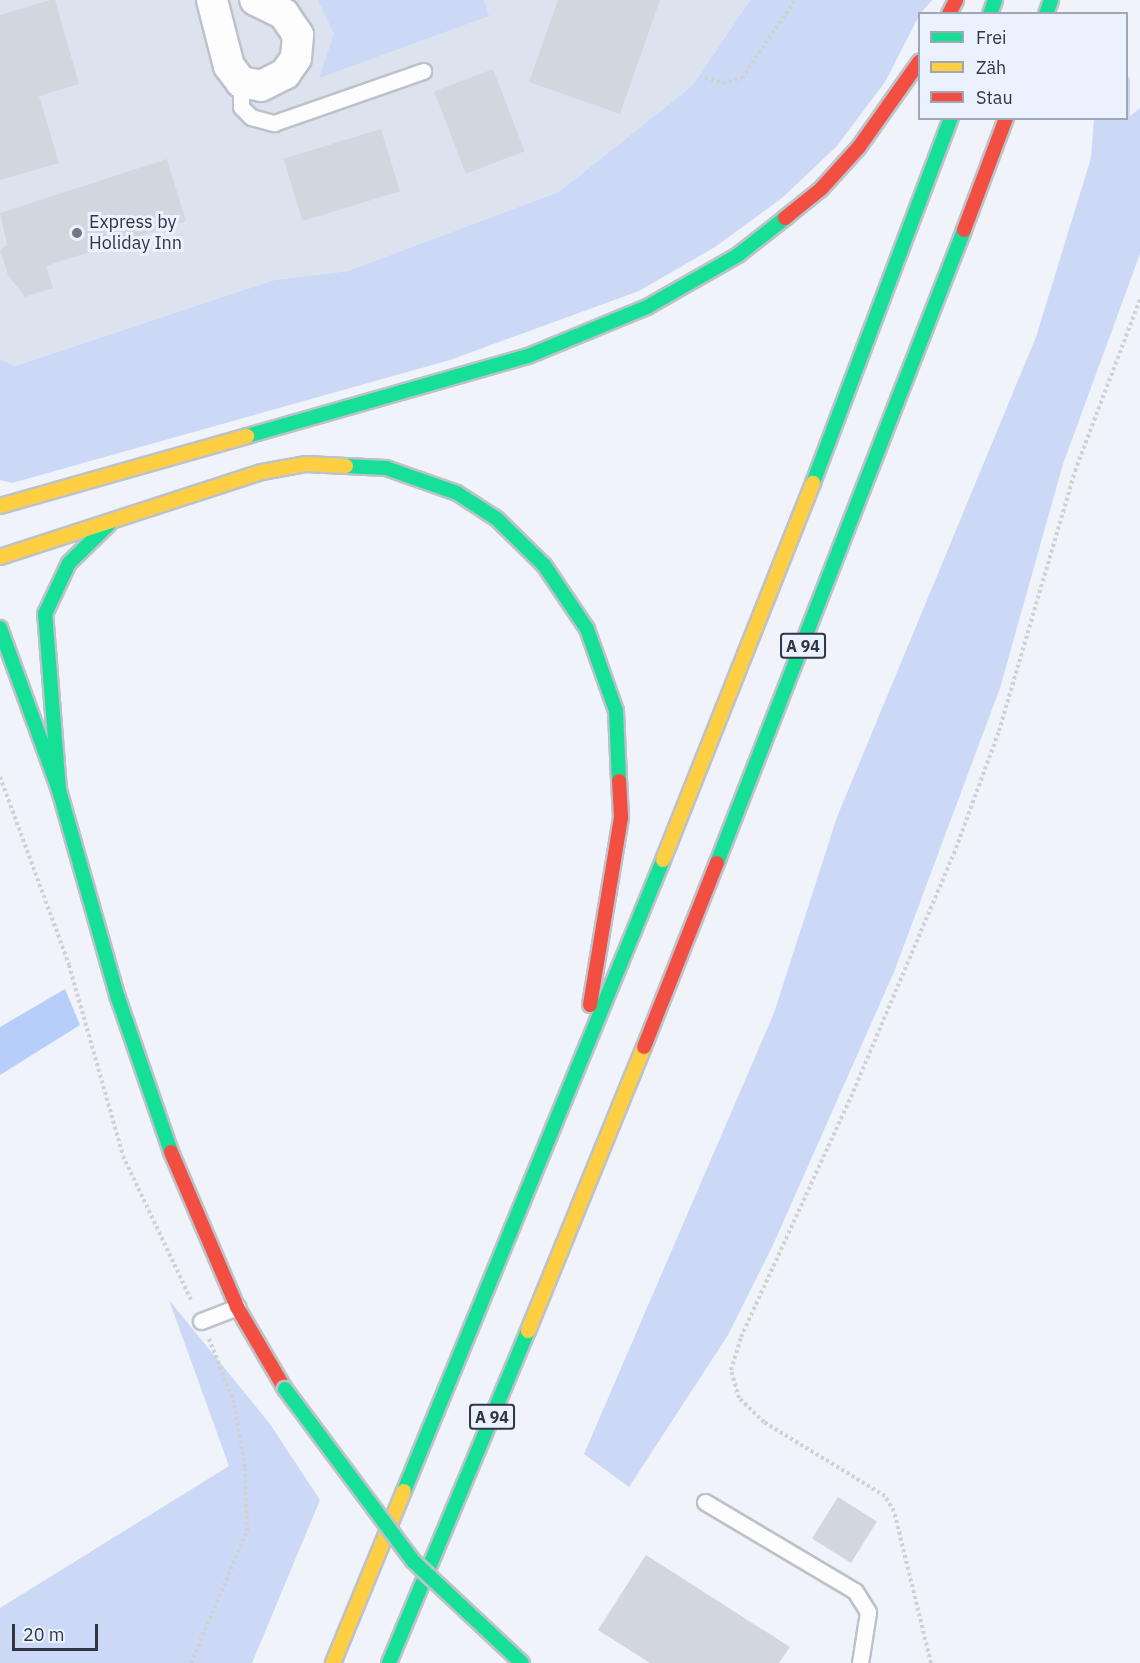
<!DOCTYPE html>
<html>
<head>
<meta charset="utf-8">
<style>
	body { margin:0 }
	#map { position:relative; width:1140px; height:1663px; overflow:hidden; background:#f0f3fa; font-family:"IBM Plex Sans",sans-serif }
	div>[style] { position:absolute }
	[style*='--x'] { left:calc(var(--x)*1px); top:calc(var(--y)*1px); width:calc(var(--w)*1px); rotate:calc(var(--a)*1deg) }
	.built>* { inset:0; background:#dde3ee }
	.green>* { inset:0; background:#cbd9f6 }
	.forest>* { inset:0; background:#b8cefa }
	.building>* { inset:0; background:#d2d6de; transform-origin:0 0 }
	.path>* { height:4px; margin-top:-2px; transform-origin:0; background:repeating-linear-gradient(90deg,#cfd1d4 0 3px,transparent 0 6px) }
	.roads { filter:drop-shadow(2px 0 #bdc2ca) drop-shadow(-2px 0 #bdc2ca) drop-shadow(0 2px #bdc2ca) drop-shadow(0 -2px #bdc2ca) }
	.lane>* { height:15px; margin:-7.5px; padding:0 7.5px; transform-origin:7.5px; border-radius:7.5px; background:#fdfdfe }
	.street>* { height:30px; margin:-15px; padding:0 15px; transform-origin:15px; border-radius:15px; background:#fdfdfe }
	.fast>* { height:14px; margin:-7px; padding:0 7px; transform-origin:7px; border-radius:7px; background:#16e098 }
	.slow>* { height:14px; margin:-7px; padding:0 7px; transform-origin:7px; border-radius:7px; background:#ffcf43 }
	.jam>* { height:14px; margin:-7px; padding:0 7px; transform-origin:7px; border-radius:7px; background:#f24e42 }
	.bridges { filter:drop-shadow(2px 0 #bdc2ca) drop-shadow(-2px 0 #bdc2ca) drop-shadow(0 2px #bdc2ca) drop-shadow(0 -2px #bdc2ca) }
	.fast-bridge>* { height:14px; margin:-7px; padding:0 7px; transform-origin:7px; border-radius:7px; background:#16e098 }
	.dots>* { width:16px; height:16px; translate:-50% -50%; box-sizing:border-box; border:3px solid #ebf2ff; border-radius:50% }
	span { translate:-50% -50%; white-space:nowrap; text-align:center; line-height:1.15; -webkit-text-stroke:6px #ebf2ff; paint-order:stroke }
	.shield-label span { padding:2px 4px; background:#ebf2ff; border:2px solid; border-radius:4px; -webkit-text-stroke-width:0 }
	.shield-label { font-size:16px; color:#2f3541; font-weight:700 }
	.poi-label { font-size:18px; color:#2f3541 }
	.left { translate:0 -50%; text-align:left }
	.legend { position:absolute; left:918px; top:12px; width:210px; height:108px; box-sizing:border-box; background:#ebf2ff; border:2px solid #a0a6b3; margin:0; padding:8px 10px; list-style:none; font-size:18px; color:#2f3541 }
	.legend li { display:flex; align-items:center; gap:12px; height:30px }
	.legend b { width:30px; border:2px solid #a0a6b3 }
	.scale { position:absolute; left:12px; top:1624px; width:86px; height:27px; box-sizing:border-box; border:3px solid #2f3541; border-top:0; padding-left:8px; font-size:18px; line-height:21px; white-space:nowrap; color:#2f3541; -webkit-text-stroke:4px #ebf2ff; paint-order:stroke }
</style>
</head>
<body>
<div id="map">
	<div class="built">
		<div style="clip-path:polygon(0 0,750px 0,693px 85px,559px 192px,348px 271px,274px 280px,15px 366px,0 359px)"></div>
	</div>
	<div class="green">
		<div style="clip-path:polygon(318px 0,484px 0,489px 16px,319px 78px,334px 34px)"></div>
		<div style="clip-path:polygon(750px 0,932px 0,920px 14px,885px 82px,837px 146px,782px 198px,715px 247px,639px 291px,450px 360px,12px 483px,0 480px,0 359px,15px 366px,274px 280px,348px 271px,559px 192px,693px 85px)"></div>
		<div style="clip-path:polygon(1127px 76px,1130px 78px,1130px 116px,1140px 108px,1140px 254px,1063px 464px,1000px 688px,894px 972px,773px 1245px,728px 1335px,629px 1487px,584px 1454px,774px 1013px,837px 817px,1036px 337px,1091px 158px,1094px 119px,1126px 118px)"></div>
		<div style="clip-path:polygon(169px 1300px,270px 1424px,320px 1500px,252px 1663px,0 1663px,0 1608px,229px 1466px)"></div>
	</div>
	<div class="forest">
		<div style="clip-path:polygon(65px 989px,80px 1025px,0 1075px,0 1027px)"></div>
	</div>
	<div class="building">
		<div style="clip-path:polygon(50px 0,55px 0,79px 84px,39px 96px,59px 163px,0 180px,0 15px)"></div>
		<div style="clip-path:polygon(558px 0,660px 0,620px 114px,529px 82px)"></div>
		<div style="left:493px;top:69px;width:88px;height:63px;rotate:69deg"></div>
		<div style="left:381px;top:129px;width:65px;height:102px;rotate:73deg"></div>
		<div style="clip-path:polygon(167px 159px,186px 221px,46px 266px,53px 288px,25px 297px,8px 275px,0 250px,7px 245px,0 213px)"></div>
		<div style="left:838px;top:1497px;width:46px;height:49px;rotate:32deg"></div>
		<div style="clip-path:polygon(646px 1555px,790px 1647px,779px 1663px,650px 1663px,598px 1630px)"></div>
	</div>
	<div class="path">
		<div style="--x:705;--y:78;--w:19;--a:16"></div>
		<div style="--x:723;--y:83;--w:20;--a:-15"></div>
		<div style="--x:742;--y:78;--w:94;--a:-55.8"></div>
		<div style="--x:0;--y:777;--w:200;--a:69.8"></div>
		<div style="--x:69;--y:965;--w:198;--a:74.2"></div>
		<div style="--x:123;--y:1156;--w:161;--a:64.7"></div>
		<div style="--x:191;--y:1663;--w:143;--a:-67"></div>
		<div style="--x:247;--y:1531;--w:64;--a:-91.8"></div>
		<div style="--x:245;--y:1467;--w:65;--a:-99.8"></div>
		<div style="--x:234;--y:1403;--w:69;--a:-111.3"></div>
		<div style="--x:931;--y:1663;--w:156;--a:-103.7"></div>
		<div style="--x:894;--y:1511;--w:17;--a:-121"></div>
		<div style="--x:885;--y:1496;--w:142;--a:-148.6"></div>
		<div style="--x:764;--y:1422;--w:35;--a:-136"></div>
		<div style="--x:739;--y:1398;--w:29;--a:-106"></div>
		<div style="--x:731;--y:1370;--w:34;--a:-73"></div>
		<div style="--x:741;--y:1337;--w:264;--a:-65.4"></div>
		<div style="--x:851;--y:1097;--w:270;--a:-67.1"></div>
		<div style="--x:956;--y:848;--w:125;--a:-69.8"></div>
		<div style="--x:999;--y:731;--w:271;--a:-73.7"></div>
		<div style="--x:1075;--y:471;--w:184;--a:-69.3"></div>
	</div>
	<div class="roads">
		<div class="lane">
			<div style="--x:241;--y:82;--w:25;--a:90"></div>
			<div style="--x:241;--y:107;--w:14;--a:45"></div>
			<div style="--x:251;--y:117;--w:24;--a:15"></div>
			<div style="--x:274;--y:123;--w:158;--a:-19.2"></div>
			<div style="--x:201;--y:1321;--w:39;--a:-21"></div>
			<div style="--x:705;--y:1502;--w:174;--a:30.7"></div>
			<div style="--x:855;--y:1591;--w:25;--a:58"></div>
			<div style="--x:868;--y:1612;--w:52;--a:98.9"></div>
		</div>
		<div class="street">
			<div style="--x:212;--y:0;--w:68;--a:75.6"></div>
			<div style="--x:229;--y:66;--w:20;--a:53"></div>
			<div style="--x:241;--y:82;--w:20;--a:11"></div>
			<div style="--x:261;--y:86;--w:27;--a:-27"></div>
			<div style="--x:285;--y:74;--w:19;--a:-55"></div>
			<div style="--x:296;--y:58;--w:23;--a:-85"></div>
			<div style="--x:298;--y:35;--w:25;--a:-124"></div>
			<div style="--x:284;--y:14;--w:32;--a:-154"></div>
		</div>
		<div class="fast">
			<div style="--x:990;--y:14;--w:15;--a:-70"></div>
			<div style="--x:1046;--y:14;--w:15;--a:-70"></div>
			<div style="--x:247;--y:436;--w:292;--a:-15.9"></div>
			<div style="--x:528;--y:356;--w:129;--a:-22.4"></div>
			<div style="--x:647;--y:307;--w:105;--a:-29.7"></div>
			<div style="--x:738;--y:255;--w:60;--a:-38.2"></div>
			<div style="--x:346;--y:466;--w:40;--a:2.9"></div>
			<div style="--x:386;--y:468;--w:75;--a:19.4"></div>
			<div style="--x:457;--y:493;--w:48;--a:33"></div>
			<div style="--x:497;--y:519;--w:66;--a:44.4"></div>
			<div style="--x:544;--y:565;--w:77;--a:56.1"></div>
			<div style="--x:587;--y:629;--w:87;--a:70.5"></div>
			<div style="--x:616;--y:711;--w:70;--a:87.5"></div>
			<div style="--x:813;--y:483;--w:390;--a:-69.3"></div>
			<div style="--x:0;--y:628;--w:172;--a:70"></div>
			<div style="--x:59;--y:790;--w:216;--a:74.2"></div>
			<div style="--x:118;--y:998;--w:163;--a:71"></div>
			<div style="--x:59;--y:790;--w:177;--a:-94.5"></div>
			<div style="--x:45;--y:614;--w:56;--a:-64.8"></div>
			<div style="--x:69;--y:563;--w:56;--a:-44.3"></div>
			<div style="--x:717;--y:863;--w:679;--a:-68.68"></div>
			<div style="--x:404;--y:1491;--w:682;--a:-67.68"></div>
			<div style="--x:389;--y:1663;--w:360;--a:-67.3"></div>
		</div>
		<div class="slow">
			<div style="--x:0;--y:506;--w:257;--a:-15.8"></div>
			<div style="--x:0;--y:557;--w:275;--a:-18"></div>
			<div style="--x:262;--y:472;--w:45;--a:-10.3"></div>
			<div style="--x:306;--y:464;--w:40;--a:2.9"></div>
			<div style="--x:663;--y:860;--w:406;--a:-68.3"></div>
			<div style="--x:528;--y:1331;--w:307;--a:-67.8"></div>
			<div style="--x:333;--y:1663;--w:186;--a:-67.6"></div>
		</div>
		<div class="jam">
			<div style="--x:949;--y:14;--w:16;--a:-63"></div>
			<div style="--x:785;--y:218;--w:46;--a:-38.9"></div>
			<div style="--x:821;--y:189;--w:57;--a:-47.9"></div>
			<div style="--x:859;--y:147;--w:105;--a:-54.7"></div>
			<div style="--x:964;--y:230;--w:120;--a:-69.4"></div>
			<div style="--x:590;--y:1005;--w:191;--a:-80.6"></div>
			<div style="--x:621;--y:817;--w:36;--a:-93"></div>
			<div style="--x:644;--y:1047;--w:198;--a:-68.4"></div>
			<div style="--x:171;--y:1152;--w:168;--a:66.9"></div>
			<div style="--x:237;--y:1307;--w:95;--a:59.7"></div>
		</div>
	</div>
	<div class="bridges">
		<div class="fast-bridge">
			<div style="--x:285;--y:1389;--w:214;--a:53.3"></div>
			<div style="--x:413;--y:1561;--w:149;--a:43.1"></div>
		</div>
	</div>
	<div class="dots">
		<div style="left:77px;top:233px;background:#737882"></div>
	</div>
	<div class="shield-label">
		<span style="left:803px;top:646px">A 94</span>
		<span style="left:492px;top:1417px">A 94</span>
	</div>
	<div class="poi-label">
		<span class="left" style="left:89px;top:233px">Express by<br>Holiday Inn</span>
	</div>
	<ul class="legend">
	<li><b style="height:8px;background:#16e098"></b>Frei</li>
	<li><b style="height:8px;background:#ffcf43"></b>Zäh</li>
	<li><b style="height:8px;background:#f24e42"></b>Stau</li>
	</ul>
	<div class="scale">20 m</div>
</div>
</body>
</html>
